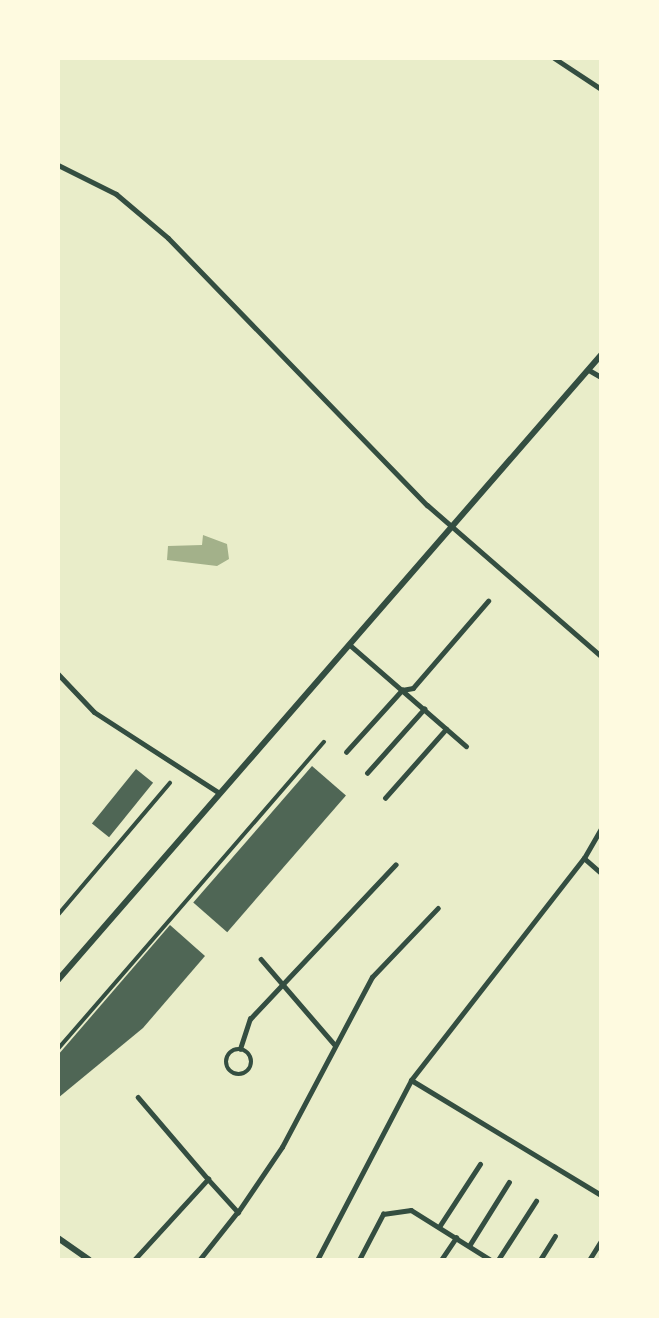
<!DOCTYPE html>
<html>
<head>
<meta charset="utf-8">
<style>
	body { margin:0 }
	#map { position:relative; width:659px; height:1318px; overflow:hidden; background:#e9edc9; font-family:Figtree,sans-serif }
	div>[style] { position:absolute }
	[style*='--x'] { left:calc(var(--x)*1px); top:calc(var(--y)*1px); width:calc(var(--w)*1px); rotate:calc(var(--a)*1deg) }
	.water>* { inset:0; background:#a3b18a }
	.building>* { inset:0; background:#4f6655; transform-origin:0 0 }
	.pedestrian>* { height:3.5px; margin:-1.75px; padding:0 1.75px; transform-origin:1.75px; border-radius:1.75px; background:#344e41 }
	.minor>* { height:4.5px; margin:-2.25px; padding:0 2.25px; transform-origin:2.25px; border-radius:2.25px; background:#344e41 }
	.minor>.ring { margin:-2.25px; padding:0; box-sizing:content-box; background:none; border:4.5px solid #344e41; border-radius:50% }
	.tertiary>* { height:5px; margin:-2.5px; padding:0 2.5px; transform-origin:2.5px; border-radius:2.5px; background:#344e41 }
	.secondary>* { height:6px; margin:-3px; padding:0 3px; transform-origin:3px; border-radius:3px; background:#344e41 }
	span { translate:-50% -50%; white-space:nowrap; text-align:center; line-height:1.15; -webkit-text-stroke:6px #fefae0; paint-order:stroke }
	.frame { position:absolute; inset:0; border:60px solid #fefae0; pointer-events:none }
</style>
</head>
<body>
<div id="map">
	<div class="water">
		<div style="clip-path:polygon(203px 535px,227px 544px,229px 559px,217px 566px,167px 560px,168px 546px,202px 545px)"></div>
	</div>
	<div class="building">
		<div style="left:312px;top:766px;width:45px;height:181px;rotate:41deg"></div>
		<div style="left:136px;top:769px;width:22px;height:70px;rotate:39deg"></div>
		<div style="clip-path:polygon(170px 925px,205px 956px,143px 1028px,58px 1098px,58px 1055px)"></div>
	</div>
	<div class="pedestrian">
		<div style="--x:58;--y:915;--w:173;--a:-49.7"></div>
		<div style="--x:58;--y:1049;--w:406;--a:-49.1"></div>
	</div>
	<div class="minor">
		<div style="--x:589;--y:370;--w:14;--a:30"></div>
		<div style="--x:350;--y:645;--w:154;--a:41"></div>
		<div style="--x:346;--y:752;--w:84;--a:-47.9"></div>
		<div style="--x:402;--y:690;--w:11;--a:-10"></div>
		<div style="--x:413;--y:688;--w:115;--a:-49.2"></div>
		<div style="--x:367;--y:773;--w:86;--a:-48.3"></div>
		<div style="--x:385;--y:798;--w:92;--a:-48.5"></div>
		<div style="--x:584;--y:858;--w:23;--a:41"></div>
		<div style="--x:261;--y:959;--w:113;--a:49.3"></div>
		<div style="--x:240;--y:1049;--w:32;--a:-72"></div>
		<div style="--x:250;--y:1019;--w:212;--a:-46.7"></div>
		<div class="ring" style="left:226px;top:1049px;width:21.5px;height:21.5px"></div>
		<div style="--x:138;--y:1097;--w:108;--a:49.5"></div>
		<div style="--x:238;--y:1212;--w:78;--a:-55.9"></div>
		<div style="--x:282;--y:1147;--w:192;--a:-62.1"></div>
		<div style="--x:372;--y:977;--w:95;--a:-46.3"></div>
		<div style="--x:439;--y:1227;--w:75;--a:-56.9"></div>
		<div style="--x:469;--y:1246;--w:75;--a:-58"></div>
		<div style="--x:134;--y:1260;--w:110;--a:-47.6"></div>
		<div style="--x:208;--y:1179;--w:45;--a:47.7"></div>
		<div style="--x:238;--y:1212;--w:61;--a:128.4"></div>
		<div style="--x:359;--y:1260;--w:52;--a:-62.4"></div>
		<div style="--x:383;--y:1214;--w:28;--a:-8"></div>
		<div style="--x:411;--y:1210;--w:94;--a:32"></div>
		<div style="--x:441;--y:1260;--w:27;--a:-56"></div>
		<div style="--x:498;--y:1260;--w:70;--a:-57.2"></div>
		<div style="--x:540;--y:1260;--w:28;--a:-58"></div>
	</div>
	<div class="tertiary">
		<div style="--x:554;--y:58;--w:56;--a:33.4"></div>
		<div style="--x:58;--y:165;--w:65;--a:26.6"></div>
		<div style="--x:116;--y:194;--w:68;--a:40.2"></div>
		<div style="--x:168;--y:238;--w:372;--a:45.9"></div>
		<div style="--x:427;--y:505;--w:230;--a:41"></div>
		<div style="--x:58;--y:674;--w:52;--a:46.5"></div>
		<div style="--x:94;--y:712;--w:149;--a:32.9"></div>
		<div style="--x:411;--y:1080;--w:222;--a:31.2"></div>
		<div style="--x:317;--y:1260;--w:203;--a:-62.4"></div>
		<div style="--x:411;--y:1080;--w:281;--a:-52.1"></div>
		<div style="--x:584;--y:858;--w:34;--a:-60"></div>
		<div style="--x:589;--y:1260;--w:22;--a:-58"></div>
	</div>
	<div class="secondary">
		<div style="--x:58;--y:980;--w:828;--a:-49.02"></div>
		<div style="--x:58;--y:1238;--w:38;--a:35"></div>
	</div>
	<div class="frame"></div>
</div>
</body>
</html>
